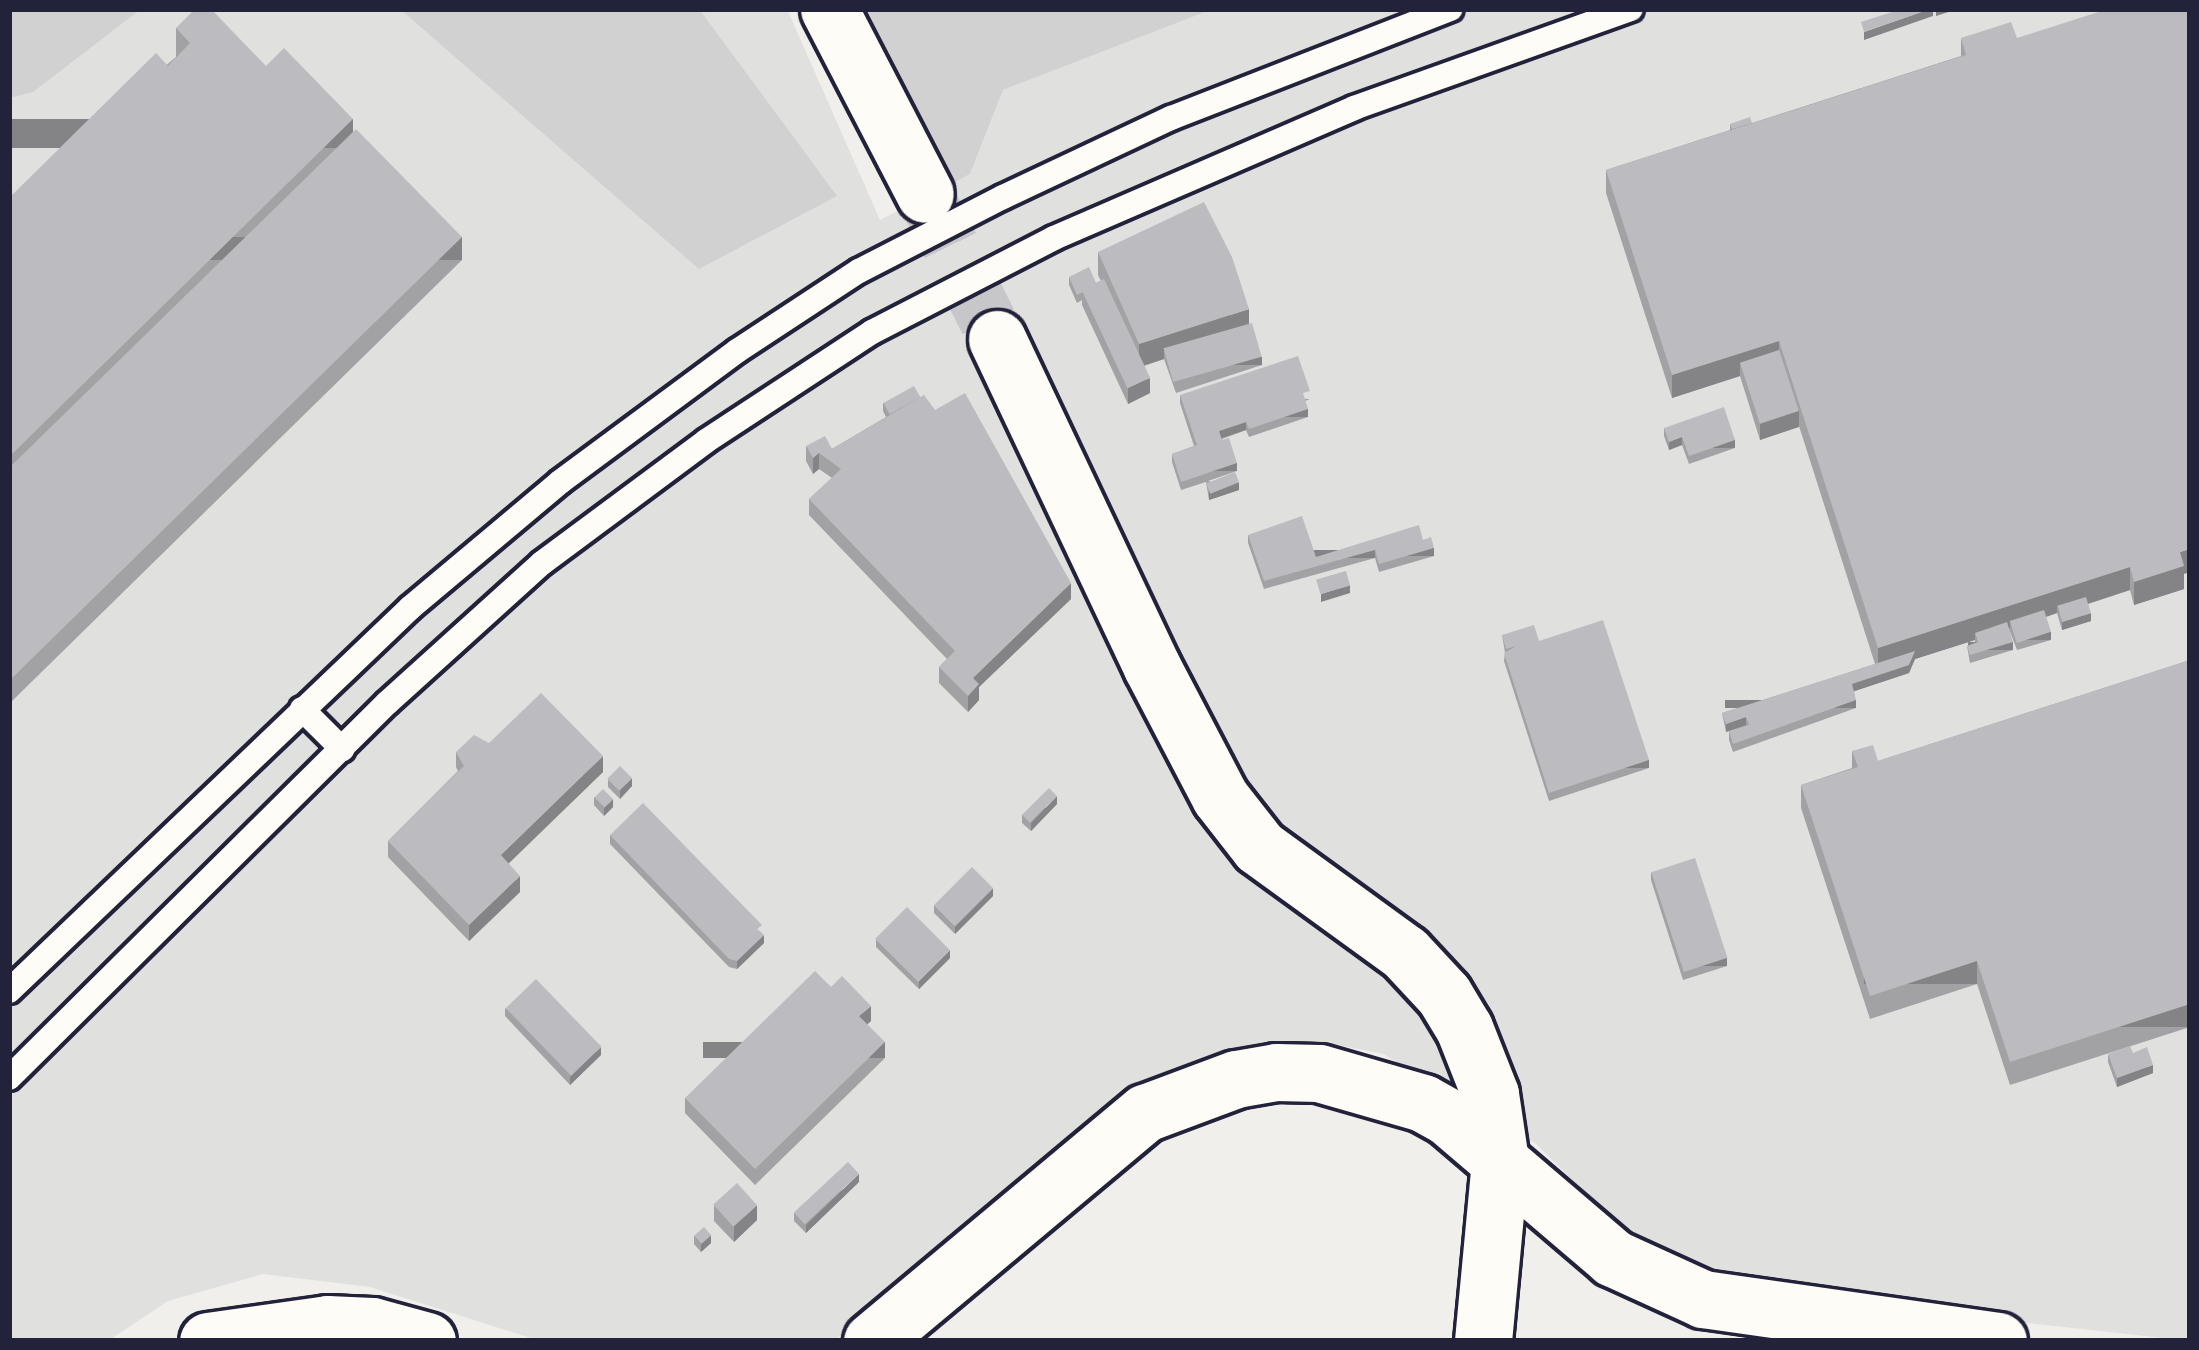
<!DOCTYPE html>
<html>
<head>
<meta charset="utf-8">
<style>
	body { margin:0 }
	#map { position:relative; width:2199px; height:1350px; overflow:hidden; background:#f0efec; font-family:"Playpen Sans",sans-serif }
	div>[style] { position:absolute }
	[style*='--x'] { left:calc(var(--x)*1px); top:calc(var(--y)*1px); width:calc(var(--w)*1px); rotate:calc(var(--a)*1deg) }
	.built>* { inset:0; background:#e0e0df }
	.green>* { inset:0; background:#d2d1d1 }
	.tertiary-tunnel>* { height:57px; margin-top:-28.5px; transform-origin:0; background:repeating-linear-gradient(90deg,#c7c6c9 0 57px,transparent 0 85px) }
	.roads { filter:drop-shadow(3px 0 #22223b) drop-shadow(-3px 0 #22223b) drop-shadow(0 3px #22223b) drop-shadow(0 -3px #22223b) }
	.service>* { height:24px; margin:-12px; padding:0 12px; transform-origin:12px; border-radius:12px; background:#fdfcf7 }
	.tertiary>* { height:57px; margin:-28.5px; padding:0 28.5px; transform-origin:28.5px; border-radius:28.5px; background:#fdfcf7 }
	.wall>* { inset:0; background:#a2a2a5 }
	.shaded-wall>* { inset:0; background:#848486; transform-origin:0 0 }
	.building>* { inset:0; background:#bcbcc0; transform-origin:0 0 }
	span { translate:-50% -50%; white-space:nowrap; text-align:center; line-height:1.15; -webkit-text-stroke:9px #fdfcf7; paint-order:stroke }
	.frame { position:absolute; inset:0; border:12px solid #22223b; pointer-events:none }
</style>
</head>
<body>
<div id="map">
	<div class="built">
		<div style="clip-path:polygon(9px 9px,787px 9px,880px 220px,970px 174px,1003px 90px,1213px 9px,2190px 9px,2190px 1341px,1749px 1292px,1668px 1256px,1604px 1211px,1535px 1143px,1383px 1054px,1324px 1042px,1260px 1049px,1140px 1088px,1098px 1110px,880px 1311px,832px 1341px,540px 1341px,370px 1287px,263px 1274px,168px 1301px,108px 1341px,9px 1341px)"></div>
	</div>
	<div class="green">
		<div style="clip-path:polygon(9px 9px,141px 9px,33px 92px,9px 98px)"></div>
		<div style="clip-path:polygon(400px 9px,699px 9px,837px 196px,699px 269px)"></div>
		<div style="clip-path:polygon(864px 9px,1213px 9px,1003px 90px,970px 174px,955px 182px)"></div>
	</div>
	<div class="tertiary-tunnel">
		<div style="--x:925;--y:194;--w:162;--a:63.6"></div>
	</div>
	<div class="roads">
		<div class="service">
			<div style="--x:302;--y:709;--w:57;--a:45"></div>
			<div style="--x:9;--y:991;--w:555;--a:-43.68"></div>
			<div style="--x:410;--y:608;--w:196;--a:-40"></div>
			<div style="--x:560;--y:482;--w:220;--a:-36.5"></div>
			<div style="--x:737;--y:351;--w:146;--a:-33.3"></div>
			<div style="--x:859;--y:271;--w:162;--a:-27.2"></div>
			<div style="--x:1003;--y:197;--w:186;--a:-25.2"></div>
			<div style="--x:1171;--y:118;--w:300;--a:-21.3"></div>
			<div style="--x:9;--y:1078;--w:532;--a:-44.77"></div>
			<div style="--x:387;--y:703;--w:209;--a:-42.1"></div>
			<div style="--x:542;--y:563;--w:204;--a:-36.6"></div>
			<div style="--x:706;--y:441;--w:199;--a:-33.3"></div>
			<div style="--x:872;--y:332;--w:205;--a:-27.3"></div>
			<div style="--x:1054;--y:238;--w:327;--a:-23.4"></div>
			<div style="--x:1354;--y:108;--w:294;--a:-19.7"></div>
		</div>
		<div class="tertiary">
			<div style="--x:829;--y:9;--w:208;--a:62.6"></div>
			<div style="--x:997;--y:339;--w:361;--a:64.7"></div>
			<div style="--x:1151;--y:665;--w:149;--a:62.4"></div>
			<div style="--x:1220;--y:797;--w:63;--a:52"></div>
			<div style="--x:1259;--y:847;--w:180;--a:36"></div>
			<div style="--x:1405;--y:953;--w:57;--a:47.1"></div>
			<div style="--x:1444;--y:995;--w:39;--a:59"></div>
			<div style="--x:1464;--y:1028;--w:71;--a:68.5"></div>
			<div style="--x:1490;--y:1094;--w:68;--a:81.5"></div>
			<div style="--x:1500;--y:1161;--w:181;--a:95.4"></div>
			<div style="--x:208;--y:1341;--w:120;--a:-8.1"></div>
			<div style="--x:327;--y:1324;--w:45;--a:2.5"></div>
			<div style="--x:372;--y:1326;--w:57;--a:15.3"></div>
			<div style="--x:872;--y:1341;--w:356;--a:-39.9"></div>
			<div style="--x:1145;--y:1113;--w:97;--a:-20.5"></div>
			<div style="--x:1236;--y:1079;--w:41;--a:-9.9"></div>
			<div style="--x:1276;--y:1072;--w:43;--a:1.3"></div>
			<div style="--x:1319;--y:1073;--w:108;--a:16.1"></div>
			<div style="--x:1423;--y:1103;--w:29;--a:29"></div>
			<div style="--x:1448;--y:1117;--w:217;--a:40.5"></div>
			<div style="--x:1613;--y:1258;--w:99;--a:24.5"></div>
			<div style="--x:1703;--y:1299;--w:298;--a:8.1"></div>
		</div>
	</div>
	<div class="wall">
		<div style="clip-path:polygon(176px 28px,266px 66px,353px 131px,462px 260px,9px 704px,9px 198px,176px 57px)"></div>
		<div style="clip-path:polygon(1961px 38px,2184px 574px,2184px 589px,2134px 605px,2130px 590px,2088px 604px,2091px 621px,2062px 630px,2057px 613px,2046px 617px,2051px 640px,2017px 650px,2009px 629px,2013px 650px,1970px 663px,1967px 646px,1975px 643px,1975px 640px,1915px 659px,1909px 673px,1854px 691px,1856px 708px,1733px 752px,1729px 740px,1729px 731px,1747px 725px,1726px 732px,1722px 713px,1875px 664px,1799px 426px,1760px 440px,1740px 376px,1672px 398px,1606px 193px,1606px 170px,1730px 130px,1730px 124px,1752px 123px,1961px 56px)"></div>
		<div style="clip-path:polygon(1098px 252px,1249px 324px,1262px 365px,1176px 393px,1164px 359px,1144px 366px,1150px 393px,1128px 404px,1082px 305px,1082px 300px,1077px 303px,1069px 285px,1069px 277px,1096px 283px,1101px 281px,1098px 275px)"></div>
		<div style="clip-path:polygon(1180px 395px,1310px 399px,1305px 401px,1308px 417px,1249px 437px,1246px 430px,1222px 439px,1237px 471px,1208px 481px,1239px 490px,1209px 500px,1206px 482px,1181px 490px,1172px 462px,1172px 454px,1194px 446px,1180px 403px)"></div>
		<div style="clip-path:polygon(920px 397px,1071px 599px,979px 687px,979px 700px,968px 712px,939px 683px,939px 667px,947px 659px,809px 515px,809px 499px,832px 478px,819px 469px,813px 474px,806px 461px,806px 446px,832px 449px,886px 417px,883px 411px,883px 403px)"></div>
		<div style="clip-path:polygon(1664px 428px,1735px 448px,1689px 464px,1682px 445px,1669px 450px,1664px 436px)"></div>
		<div style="clip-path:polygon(1248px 535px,1316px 557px,1423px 540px,1434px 556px,1379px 572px,1375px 558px,1264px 589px,1248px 543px)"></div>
		<div style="clip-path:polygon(1502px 635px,1539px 641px,1649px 768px,1549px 801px,1504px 661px,1505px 652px)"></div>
		<div style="clip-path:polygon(2190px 660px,2190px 1027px,2010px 1085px,1977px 984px,1870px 1019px,1801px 808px,1801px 785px,1852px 768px,1852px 751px,1878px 761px)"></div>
		<div style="clip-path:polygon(489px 743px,603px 772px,508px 863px,520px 892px,469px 941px,388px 857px,388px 841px,458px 771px,456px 767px,456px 752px)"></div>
		<div style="clip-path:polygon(608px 779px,632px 786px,620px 799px,608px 787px)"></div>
		<div style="clip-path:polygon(594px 797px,613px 807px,604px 816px,594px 805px)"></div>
		<div style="clip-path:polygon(1057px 804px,1031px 831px,1022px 823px,1022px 815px)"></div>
		<div style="clip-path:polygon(610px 835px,762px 933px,764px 943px,737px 969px,729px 967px,610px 844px)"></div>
		<div style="clip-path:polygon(1651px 872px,1727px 966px,1683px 980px,1651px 880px)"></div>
		<div style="clip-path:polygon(993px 896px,955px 934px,934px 913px,934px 905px)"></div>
		<div style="clip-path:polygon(876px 939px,950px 958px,919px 989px,876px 947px)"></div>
		<div style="clip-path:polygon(505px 1008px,601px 1055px,570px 1085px,505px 1016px)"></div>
		<div style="clip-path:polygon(871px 1021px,867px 1024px,885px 1058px,755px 1185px,685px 1113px,685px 1098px)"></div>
		<div style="clip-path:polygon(2133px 1053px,2153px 1073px,2117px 1087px,2108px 1062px,2108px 1054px)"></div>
		<div style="clip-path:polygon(859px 1182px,806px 1233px,794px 1221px,794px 1213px)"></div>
		<div style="clip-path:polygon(714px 1205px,757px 1220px,734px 1242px,714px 1221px)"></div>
		<div style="clip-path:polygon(694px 1236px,711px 1243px,701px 1252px,694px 1244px)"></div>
	</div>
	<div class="shaded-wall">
		<div style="clip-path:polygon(1930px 9px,1933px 9px,1933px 16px,1864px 40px,1864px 32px)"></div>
		<div style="clip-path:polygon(1936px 9px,1958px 9px,1936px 16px)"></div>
		<div style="left:353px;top:119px;width:29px;height:482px;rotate:90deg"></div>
		<div style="left:462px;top:237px;width:23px;height:634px;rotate:90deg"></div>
		<div style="clip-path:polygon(1249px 309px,1249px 332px,1164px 351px,1164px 359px,1139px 367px,1139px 344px)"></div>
		<div style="clip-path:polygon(1779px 341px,1779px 364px,1740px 363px,1740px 376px,1672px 398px,1672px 375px)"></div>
		<div style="left:1262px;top:357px;width:8px;height:90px;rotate:90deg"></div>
		<div style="clip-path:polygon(1150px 378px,1150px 393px,1128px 404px,1128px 388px)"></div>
		<div style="left:1308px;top:409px;width:8px;height:62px;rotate:90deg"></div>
		<div style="clip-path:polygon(1799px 411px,1799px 427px,1760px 440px,1760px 424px)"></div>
		<div style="clip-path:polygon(1246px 422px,1246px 430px,1219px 439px,1219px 431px)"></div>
		<div style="clip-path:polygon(1682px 437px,1682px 445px,1669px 450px,1669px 442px)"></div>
		<div style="left:1735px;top:440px;width:8px;height:49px;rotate:90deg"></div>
		<div style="clip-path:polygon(819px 453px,819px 469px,813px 474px,813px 458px)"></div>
		<div style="left:1237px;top:463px;width:8px;height:59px;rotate:90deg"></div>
		<div style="clip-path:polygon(1239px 482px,1239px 490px,1209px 500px,1209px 492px)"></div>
		<div style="left:1434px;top:548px;width:8px;height:57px;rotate:90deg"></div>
		<div style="clip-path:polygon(2190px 549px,2190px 572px,2184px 574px,2184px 589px,2134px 605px,2134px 582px,2180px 552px)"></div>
		<div style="left:1375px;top:550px;width:8px;height:115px;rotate:90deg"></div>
		<div style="clip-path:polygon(2130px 567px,2130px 590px,2059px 613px,2057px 606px,2057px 613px,2012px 628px,2010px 621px,2010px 628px,1977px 639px,1975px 633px,1975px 640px,1915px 659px,1909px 673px,1852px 692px,1852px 684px,1878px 671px,1878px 648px)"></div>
		<div style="clip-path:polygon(1071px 583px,1071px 599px,979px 687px,979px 700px,968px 712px,968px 696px,973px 678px)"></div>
		<div style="clip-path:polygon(1350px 585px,1350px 593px,1321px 602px,1321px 594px)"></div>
		<div style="clip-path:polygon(2091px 613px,2091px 621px,2062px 630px,2062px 622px)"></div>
		<div style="left:2051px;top:632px;width:8px;height:35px;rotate:90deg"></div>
		<div style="left:2013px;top:642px;width:8px;height:45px;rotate:90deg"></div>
		<div style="left:1856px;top:700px;width:8px;height:131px;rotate:90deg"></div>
		<div style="clip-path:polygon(1746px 717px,1746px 725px,1726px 732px,1726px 724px)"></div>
		<div style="clip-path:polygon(603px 756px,603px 772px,501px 871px,501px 855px)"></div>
		<div style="left:1649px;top:760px;width:8px;height:105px;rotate:90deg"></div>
		<div style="clip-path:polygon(632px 778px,632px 786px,620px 799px,620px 790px)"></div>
		<div style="clip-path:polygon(1057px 796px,1057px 804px,1031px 831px,1031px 823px)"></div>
		<div style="clip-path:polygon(613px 799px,613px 807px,604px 816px,604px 808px)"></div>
		<div style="clip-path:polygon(520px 876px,520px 892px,469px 941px,469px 925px)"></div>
		<div style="clip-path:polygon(993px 888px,993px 896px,955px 934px,955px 926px)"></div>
		<div style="clip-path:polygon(764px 935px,764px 943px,737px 969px,737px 961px)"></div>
		<div style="clip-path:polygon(950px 950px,950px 958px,919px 989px,919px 981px)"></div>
		<div style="left:1727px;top:958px;width:8px;height:46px;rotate:90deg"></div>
		<div style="left:1977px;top:961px;width:23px;height:113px;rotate:90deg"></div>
		<div style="left:2190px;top:1004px;width:23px;height:189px;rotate:90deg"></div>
		<div style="clip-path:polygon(871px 1006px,871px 1021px,859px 1032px,859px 1016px)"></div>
		<div style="left:885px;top:1042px;width:16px;height:182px;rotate:90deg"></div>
		<div style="clip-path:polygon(601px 1047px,601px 1055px,570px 1085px,570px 1077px)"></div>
		<div style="clip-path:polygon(2153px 1065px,2153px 1073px,2117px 1087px,2117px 1078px)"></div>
		<div style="clip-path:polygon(859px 1174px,859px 1182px,806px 1233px,806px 1225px)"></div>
		<div style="clip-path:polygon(757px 1205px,757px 1220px,734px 1242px,734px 1226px)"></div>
		<div style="clip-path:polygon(711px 1235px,711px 1243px,701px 1252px,701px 1244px)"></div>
	</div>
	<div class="building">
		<div style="clip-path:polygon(195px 9px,211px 9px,266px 66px,284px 48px,353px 119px,9px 457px,9px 198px,156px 53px,168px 66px,190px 43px,176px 28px)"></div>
		<div style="clip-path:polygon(1901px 9px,1930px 9px,1864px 32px,1861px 22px)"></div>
		<div style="clip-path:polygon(2108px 9px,2190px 9px,2190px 549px,2180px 552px,2184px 566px,2134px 582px,2130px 567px,1878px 648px,1779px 341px,1672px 375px,1606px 170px,1966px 55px,1961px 38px,2011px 22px,2017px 38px)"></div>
		<div style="clip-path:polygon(1750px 117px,1752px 123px,1732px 129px,1730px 124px)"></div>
		<div style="clip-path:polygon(356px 129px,462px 237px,9px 681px,9px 468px)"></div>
		<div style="clip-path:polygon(1204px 202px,1232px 257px,1249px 309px,1139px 344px,1098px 252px)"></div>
		<div style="clip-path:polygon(1089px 267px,1096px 283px,1082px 290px,1083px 292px,1077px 295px,1069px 277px)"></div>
		<div style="left:1104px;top:279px;width:109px;height:25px;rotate:65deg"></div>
		<div style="left:1252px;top:323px;width:35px;height:92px;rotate:74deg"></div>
		<div style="left:1779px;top:350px;width:64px;height:41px;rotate:72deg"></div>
		<div style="clip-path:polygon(1298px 356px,1310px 391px,1303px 393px,1308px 409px,1249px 429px,1246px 422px,1219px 431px,1222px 440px,1229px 438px,1237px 463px,1181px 482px,1172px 454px,1197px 445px,1180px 395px)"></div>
		<div style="left:914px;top:386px;width:13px;height:35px;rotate:61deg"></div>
		<div style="clip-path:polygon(965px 393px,1071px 583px,973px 678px,979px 684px,968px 696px,939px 667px,955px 651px,809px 499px,841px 469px,819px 453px,813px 458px,806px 446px,825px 436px,832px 449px,924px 395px,935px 410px)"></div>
		<div style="clip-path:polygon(1724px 407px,1735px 440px,1689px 456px,1682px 437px,1669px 442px,1664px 428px)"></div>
		<div style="left:1235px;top:472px;width:11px;height:31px;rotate:68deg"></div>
		<div style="clip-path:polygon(1302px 516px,1316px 557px,1419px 525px,1423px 540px,1431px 537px,1434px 548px,1379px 564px,1375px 550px,1264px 581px,1248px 535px)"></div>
		<div style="left:1346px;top:571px;width:15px;height:31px;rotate:74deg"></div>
		<div style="left:2086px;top:597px;width:17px;height:30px;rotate:73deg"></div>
		<div style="left:2044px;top:610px;width:23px;height:36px;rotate:72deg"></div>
		<div style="clip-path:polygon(1603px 620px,1649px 760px,1549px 793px,1504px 653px,1516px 646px,1506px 649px,1502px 635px,1534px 625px,1539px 641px)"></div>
		<div style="clip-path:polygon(2007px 622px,2013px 642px,1970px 655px,1967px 646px,1978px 642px,1975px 633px)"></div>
		<div style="clip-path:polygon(1915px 651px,1909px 665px,1852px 684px,1856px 700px,1733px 744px,1729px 731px,1749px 725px,1746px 717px,1726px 724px,1722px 713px)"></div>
		<div style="clip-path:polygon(2190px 660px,2190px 1004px,2010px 1062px,1977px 961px,1870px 996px,1801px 785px,1858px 767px,1852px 751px,1873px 745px,1878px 761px)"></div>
		<div style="clip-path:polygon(541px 693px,603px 756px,501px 855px,520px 876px,469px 925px,388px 841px,464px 766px,456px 752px,474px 735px,489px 743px)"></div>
		<div style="left:620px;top:766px;width:17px;height:18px;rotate:45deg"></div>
		<div style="left:1049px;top:788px;width:11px;height:38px;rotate:45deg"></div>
		<div style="left:603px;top:789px;width:14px;height:12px;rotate:45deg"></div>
		<div style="clip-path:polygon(643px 803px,762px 925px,757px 929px,764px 935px,737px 961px,729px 959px,610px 835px)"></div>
		<div style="left:1695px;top:858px;width:105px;height:46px;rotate:72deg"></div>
		<div style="left:972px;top:867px;width:30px;height:54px;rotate:45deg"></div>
		<div style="left:907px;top:907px;width:61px;height:45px;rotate:45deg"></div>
		<div style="clip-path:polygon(815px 971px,831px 987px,842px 976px,871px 1006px,859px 1016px,885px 1042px,755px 1169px,685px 1098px)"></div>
		<div style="left:536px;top:979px;width:94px;height:42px;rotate:46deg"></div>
		<div style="clip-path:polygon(2130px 1046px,2133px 1053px,2147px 1047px,2153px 1065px,2117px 1078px,2108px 1054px)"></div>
		<div style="left:848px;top:1162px;width:16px;height:74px;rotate:47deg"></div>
		<div style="left:737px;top:1183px;width:30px;height:32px;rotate:48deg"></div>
		<div style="left:704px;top:1227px;width:11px;height:13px;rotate:49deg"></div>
	</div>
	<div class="frame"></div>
</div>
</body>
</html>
